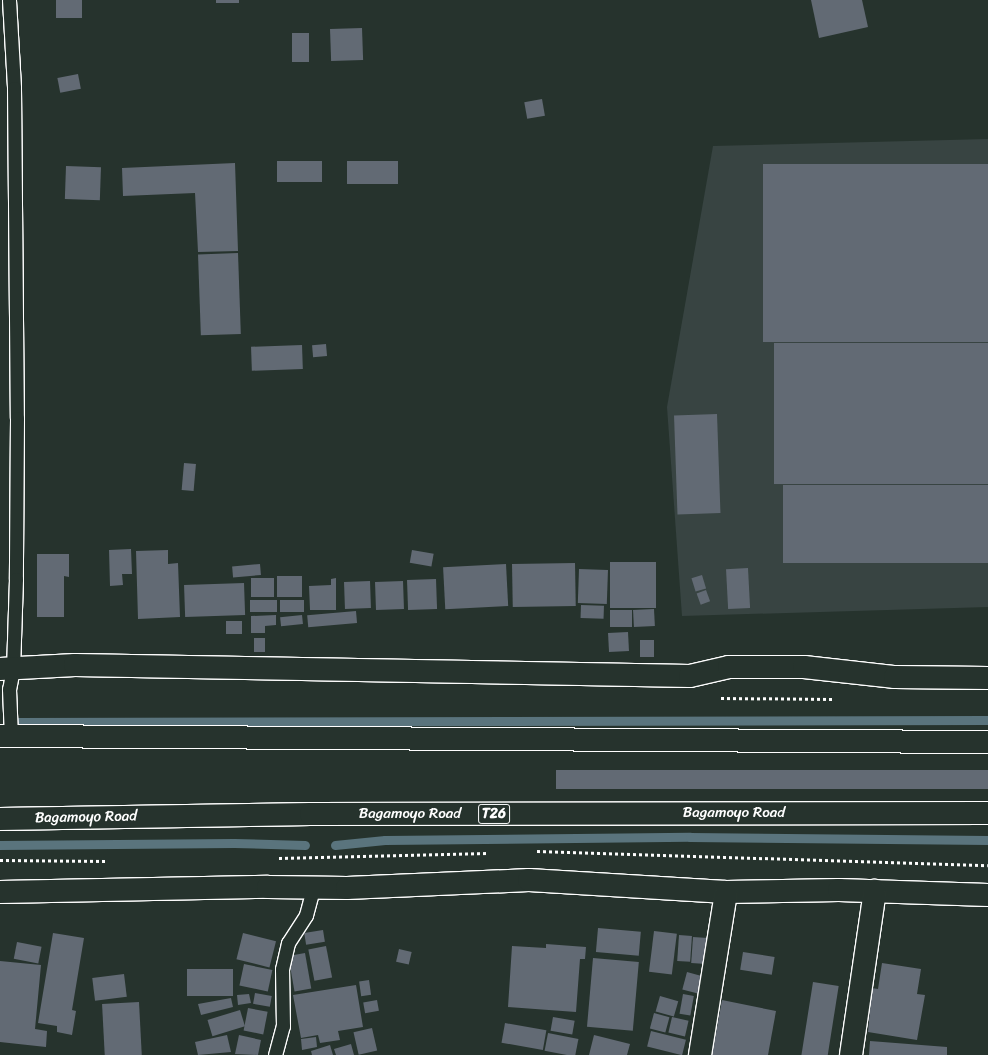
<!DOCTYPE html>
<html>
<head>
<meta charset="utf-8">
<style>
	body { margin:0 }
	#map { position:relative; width:988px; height:1055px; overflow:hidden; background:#26332d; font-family:Sriracha,sans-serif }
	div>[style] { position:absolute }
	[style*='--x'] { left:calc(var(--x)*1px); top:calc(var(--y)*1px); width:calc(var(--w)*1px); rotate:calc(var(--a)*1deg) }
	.built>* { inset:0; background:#384442 }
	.stream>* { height:9px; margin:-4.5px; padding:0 4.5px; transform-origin:4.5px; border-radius:4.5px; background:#5a747d }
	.building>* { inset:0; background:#626a74; transform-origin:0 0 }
	.path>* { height:2.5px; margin-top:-1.25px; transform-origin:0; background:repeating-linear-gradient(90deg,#fff 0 3px,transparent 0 6px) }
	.roads { filter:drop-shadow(1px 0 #fff) drop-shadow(-1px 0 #fff) drop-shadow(0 1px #fff) drop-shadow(0 -1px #fff) }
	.lane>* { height:13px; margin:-6.5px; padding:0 6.5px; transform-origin:6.5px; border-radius:6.5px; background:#26332d }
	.street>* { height:22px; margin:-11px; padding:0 11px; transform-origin:11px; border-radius:11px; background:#26332d }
	.highway>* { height:22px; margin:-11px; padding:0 11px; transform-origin:11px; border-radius:11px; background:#26332d }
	span { translate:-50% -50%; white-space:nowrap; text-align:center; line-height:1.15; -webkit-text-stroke:3px #26332d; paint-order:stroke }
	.shield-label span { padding:1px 3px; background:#26332d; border:1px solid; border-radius:3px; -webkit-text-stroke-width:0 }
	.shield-label { font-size:14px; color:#fff; font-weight:700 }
	.street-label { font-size:15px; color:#fff }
</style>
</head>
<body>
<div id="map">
	<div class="built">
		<div style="clip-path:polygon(988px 139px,988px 607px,682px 616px,667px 407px,713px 146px)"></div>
	</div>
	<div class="stream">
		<div style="--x:17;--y:722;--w:971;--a:-0.12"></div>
		<div style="--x:0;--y:845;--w:234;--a:-0.5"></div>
		<div style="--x:234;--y:843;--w:71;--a:1.6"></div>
		<div style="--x:335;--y:845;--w:50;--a:-5.7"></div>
		<div style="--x:385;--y:840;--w:305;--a:-0.6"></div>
		<div style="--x:690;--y:837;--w:298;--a:0.6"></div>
	</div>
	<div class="building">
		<div style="left:56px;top:0;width:26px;height:18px"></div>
		<div style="left:216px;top:0;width:23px;height:3px"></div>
		<div style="clip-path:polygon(811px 0,862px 0,868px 27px,819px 38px)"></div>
		<div style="left:362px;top:28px;width:32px;height:32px;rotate:88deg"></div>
		<div style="left:309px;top:33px;width:29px;height:17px;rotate:90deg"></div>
		<div style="left:78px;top:74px;width:15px;height:21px;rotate:79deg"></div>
		<div style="left:542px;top:99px;width:17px;height:18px;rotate:80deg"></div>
		<div style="left:277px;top:161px;width:45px;height:21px"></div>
		<div style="left:398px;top:161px;width:23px;height:51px;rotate:90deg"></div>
		<div style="clip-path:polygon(235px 163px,238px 251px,198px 252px,195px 193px,123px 196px,122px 168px)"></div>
		<div style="left:988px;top:164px;width:178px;height:225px;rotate:90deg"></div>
		<div style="left:66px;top:166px;width:35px;height:33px;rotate:2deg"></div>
		<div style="left:238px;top:253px;width:81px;height:40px;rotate:88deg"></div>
		<div style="left:988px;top:343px;width:141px;height:214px;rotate:90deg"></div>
		<div style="left:326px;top:344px;width:12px;height:14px;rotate:85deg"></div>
		<div style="left:302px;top:345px;width:24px;height:51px;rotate:88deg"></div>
		<div style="left:717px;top:414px;width:99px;height:43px;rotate:88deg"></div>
		<div style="left:184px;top:463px;width:12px;height:27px;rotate:5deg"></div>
		<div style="left:988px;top:485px;width:78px;height:205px;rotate:90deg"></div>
		<div style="clip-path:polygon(131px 549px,132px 574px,122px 574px,123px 585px,110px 586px,109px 550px)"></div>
		<div style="clip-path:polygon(168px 550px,168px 564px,178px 563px,180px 617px,138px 619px,136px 551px)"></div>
		<div style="left:412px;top:550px;width:22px;height:13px;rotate:10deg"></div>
		<div style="clip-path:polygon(37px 554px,69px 554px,69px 577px,64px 576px,64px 617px,37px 617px)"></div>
		<div style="left:610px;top:562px;width:46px;height:46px"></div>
		<div style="left:575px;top:563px;width:43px;height:63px;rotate:89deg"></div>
		<div style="left:260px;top:564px;width:11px;height:28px;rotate:85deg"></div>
		<div style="left:506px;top:564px;width:42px;height:63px;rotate:87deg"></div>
		<div style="left:748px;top:568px;width:40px;height:22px;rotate:87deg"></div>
		<div style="left:579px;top:569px;width:29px;height:34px;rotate:2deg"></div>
		<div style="left:702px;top:575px;width:14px;height:11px;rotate:73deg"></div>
		<div style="left:277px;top:576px;width:25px;height:21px"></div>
		<div style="left:251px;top:578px;width:23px;height:19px"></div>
		<div style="clip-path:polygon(336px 578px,336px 610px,310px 610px,309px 586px,331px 585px,331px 579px)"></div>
		<div style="left:436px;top:579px;width:30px;height:29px;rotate:88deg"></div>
		<div style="left:370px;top:581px;width:27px;height:26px;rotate:88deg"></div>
		<div style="left:403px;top:581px;width:28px;height:28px;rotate:88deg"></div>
		<div style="left:244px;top:583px;width:32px;height:60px;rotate:88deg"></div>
		<div style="left:706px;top:590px;width:12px;height:10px;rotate:70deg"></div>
		<div style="left:250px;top:600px;width:27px;height:12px"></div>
		<div style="left:280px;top:600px;width:24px;height:12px"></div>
		<div style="left:581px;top:605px;width:23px;height:13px;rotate:2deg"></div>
		<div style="left:654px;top:609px;width:17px;height:21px;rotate:87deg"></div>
		<div style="left:610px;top:610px;width:22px;height:17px"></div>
		<div style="left:356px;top:611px;width:12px;height:49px;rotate:85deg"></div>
		<div style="clip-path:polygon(276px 615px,276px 625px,265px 626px,265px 633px,251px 633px,251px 616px)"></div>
		<div style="left:302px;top:615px;width:9px;height:22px;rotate:84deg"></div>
		<div style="left:226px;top:621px;width:16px;height:13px"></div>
		<div style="left:628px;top:632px;width:19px;height:20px;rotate:87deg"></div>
		<div style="left:254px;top:638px;width:11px;height:14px"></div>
		<div style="left:654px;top:640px;width:17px;height:14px;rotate:90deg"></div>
		<div style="left:556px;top:770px;width:432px;height:19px"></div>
		<div style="left:598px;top:928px;width:43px;height:24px;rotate:5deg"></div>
		<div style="left:323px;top:930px;width:12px;height:19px;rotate:81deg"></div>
		<div style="left:654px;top:931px;width:23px;height:41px;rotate:7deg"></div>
		<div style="clip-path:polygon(53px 933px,84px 938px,72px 1010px,76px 1011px,72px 1035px,57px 1032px,57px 1026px,38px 1023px)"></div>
		<div style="left:243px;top:933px;width:34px;height:27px;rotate:14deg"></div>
		<div style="left:679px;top:935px;width:13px;height:26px;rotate:4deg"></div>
		<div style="left:693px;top:937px;width:15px;height:26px;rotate:4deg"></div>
		<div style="left:17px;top:942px;width:25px;height:17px;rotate:11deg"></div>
		<div style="clip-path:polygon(546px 944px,586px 947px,585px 959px,580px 959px,576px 1012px,508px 1007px,512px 946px,546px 948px)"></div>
		<div style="left:326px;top:946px;width:32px;height:18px;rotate:79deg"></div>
		<div style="left:399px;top:949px;width:13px;height:13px;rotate:13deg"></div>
		<div style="left:743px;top:952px;width:32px;height:18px;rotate:9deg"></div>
		<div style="left:305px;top:953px;width:36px;height:17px;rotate:80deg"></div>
		<div style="left:593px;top:958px;width:46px;height:69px;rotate:5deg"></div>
		<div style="clip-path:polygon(0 961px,41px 965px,35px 1029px,47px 1031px,46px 1047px,0 1042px)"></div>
		<div style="clip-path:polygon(882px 963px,921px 969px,917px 994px,925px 995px,917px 1040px,868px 1032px,872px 988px,878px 989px)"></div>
		<div style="left:244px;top:964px;width:29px;height:22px;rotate:12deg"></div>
		<div style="left:233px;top:969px;width:27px;height:46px;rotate:90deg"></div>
		<div style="left:687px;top:972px;width:16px;height:18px;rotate:15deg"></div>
		<div style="left:124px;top:974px;width:23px;height:32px;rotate:83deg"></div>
		<div style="left:369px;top:980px;width:15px;height:10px;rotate:82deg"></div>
		<div style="left:813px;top:982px;width:26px;height:74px;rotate:9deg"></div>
		<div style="clip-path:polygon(356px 985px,363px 1027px,338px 1031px,340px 1040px,320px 1043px,318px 1035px,301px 1038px,293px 995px)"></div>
		<div style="left:255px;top:993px;width:17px;height:11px;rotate:10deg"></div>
		<div style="clip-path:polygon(249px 994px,251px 1003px,238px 1005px,237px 995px)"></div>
		<div style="left:683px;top:994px;width:11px;height:20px;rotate:10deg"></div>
		<div style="left:660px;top:996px;width:19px;height:16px;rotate:16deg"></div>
		<div style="clip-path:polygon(231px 998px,233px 1007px,201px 1015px,198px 1004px)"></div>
		<div style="left:377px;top:1000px;width:11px;height:14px;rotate:80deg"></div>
		<div style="clip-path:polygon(722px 1000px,776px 1011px,768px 1055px,712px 1055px)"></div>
		<div style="left:139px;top:1002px;width:53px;height:37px;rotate:87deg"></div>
		<div style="left:248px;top:1008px;width:20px;height:23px;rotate:11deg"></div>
		<div style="left:240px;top:1010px;width:17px;height:34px;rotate:73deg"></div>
		<div style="left:654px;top:1013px;width:16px;height:16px;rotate:15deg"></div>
		<div style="left:553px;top:1017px;width:22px;height:14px;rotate:10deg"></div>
		<div style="left:672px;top:1017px;width:17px;height:16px;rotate:13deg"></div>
		<div style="left:505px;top:1023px;width:42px;height:20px;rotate:10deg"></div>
		<div style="left:372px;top:1028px;width:23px;height:19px;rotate:77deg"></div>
		<div style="left:651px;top:1031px;width:36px;height:16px;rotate:14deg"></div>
		<div style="left:548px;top:1033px;width:31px;height:18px;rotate:11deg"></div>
		<div style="clip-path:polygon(227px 1035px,231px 1052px,198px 1055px,195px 1042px)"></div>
		<div style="clip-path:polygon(239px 1035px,261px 1040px,258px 1055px,235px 1054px)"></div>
		<div style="clip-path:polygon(594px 1035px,630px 1044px,627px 1055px,589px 1055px)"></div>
		<div style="clip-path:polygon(316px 1037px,317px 1047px,302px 1050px,301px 1039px)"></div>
		<div style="clip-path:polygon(870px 1041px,947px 1047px,947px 1055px,869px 1055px)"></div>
		<div style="clip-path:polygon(351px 1044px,354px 1055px,336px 1055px,334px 1049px)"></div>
		<div style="clip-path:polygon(330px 1045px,333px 1055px,312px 1055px,311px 1051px)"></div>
	</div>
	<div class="path">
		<div style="--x:721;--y:698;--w:111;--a:0.5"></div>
		<div style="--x:537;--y:851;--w:451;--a:1.8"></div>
		<div style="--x:279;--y:858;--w:209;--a:-1.4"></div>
		<div style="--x:0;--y:860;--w:106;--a:0.5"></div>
	</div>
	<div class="roads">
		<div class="lane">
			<div style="--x:9;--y:0;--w:88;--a:86.7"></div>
			<div style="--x:14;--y:88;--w:330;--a:89.5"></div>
			<div style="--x:17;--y:418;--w:161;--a:90.4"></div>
			<div style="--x:16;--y:579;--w:90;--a:91.9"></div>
			<div style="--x:13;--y:669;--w:20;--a:101"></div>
			<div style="--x:9;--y:689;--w:48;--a:87.6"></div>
			<div style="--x:275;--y:1055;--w:30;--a:-75"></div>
			<div style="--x:283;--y:1026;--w:57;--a:-91"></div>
			<div style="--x:282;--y:969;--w:27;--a:-77"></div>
			<div style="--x:288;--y:943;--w:33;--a:-57"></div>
			<div style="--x:306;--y:915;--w:28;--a:-75"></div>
		</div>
		<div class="street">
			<div style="--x:0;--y:669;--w:75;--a:-3.1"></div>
			<div style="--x:75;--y:665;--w:615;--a:1.02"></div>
			<div style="--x:690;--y:676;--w:40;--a:-13"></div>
			<div style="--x:729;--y:667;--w:75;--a:0"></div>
			<div style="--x:804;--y:667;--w:92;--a:6.3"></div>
			<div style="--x:895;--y:677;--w:93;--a:0.6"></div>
			<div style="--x:0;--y:892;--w:268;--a:-1.1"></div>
			<div style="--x:268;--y:887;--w:79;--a:0.7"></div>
			<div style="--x:347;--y:888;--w:182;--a:-2.5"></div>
			<div style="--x:529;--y:880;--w:197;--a:3.5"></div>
			<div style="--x:726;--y:892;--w:113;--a:-1"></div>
			<div style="--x:839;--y:890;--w:149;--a:1.9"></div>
			<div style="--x:700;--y:1055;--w:165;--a:-80.9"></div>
			<div style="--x:851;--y:1055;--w:166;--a:-81.7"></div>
		</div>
		<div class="highway">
			<div style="--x:0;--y:736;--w:988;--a:0.35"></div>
			<div style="--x:0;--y:819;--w:311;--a:-0.9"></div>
			<div style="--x:311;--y:814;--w:677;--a:-0.08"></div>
		</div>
	</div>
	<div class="shield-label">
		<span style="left:494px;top:814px">T26</span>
	</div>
	<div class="street-label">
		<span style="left:734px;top:813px">Bagamoyo Road</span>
		<span style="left:410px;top:814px">Bagamoyo Road</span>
		<span style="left:86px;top:817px;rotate:-1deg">Bagamoyo Road</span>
	</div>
</div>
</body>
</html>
